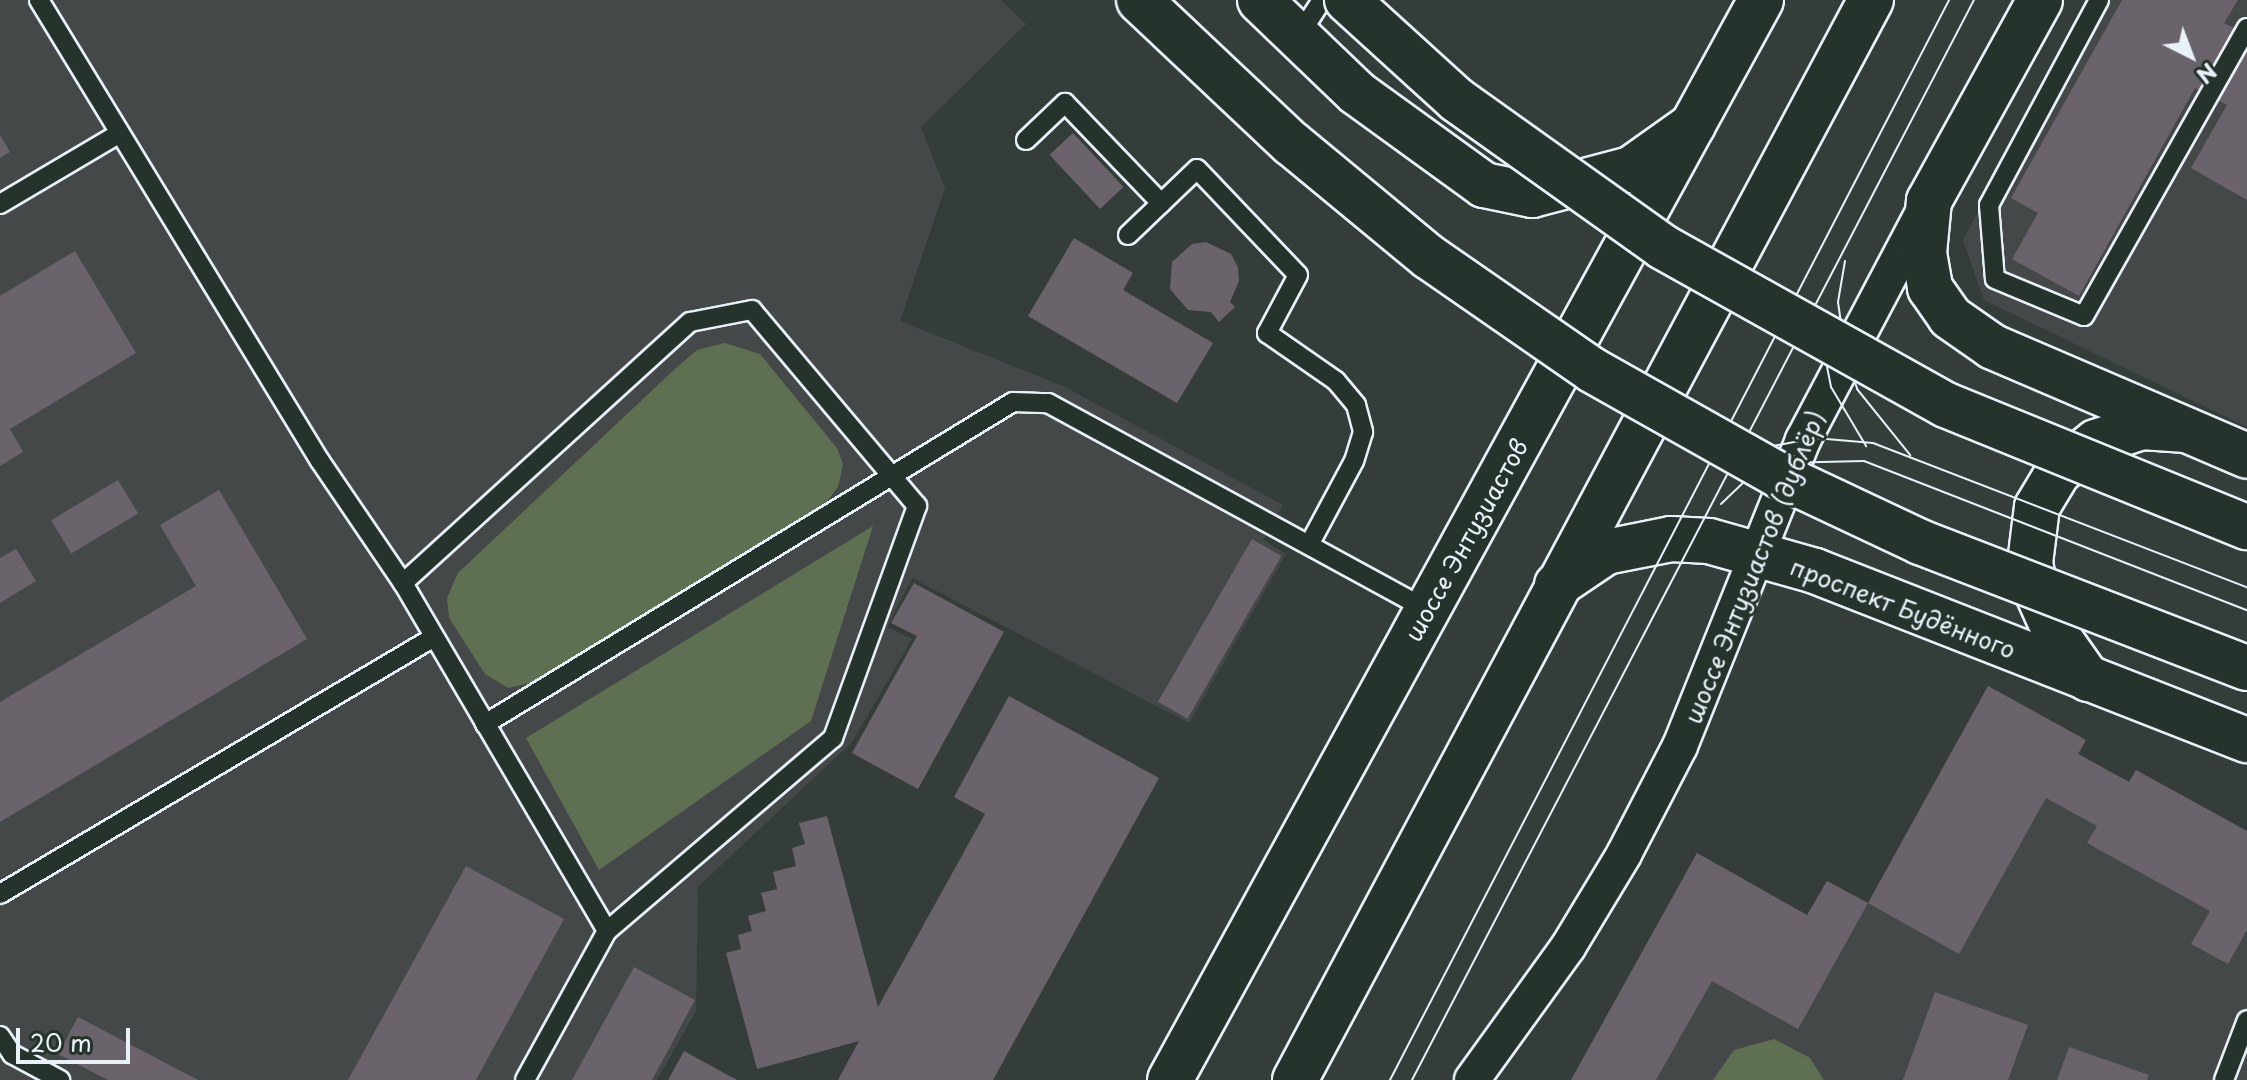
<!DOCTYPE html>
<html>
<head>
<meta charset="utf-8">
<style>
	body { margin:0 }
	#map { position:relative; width:2247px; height:1080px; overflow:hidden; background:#343d3a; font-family:"Playpen Sans",sans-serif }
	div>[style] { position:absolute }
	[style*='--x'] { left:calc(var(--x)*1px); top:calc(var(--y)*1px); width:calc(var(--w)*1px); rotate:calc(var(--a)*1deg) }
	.built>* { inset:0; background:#444849 }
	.green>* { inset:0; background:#5f7052 }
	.building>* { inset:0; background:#6b636c; transform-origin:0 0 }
	.roads { filter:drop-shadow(2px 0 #e8f1f8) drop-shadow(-2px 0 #e8f1f8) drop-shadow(0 2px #e8f1f8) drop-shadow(0 -2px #e8f1f8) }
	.service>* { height:18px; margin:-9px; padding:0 9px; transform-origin:9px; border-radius:9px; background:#26332d }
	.minor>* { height:34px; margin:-17px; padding:0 17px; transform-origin:17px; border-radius:17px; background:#26332d }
	.tertiary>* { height:44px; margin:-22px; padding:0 22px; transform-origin:22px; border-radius:22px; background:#26332d }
	.secondary>* { height:44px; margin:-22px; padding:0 22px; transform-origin:22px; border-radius:22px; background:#26332d }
	.primary>* { height:44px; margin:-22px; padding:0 22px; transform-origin:22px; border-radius:22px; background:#26332d }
	.tram>* { height:2px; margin:-1px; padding:0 1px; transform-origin:1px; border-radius:1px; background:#e8f1f8 }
	.bridges { filter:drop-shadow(2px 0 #e8f1f8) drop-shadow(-2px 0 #e8f1f8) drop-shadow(0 2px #e8f1f8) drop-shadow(0 -2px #e8f1f8) }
	.secondary-bridge>* { height:44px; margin:-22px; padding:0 22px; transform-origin:22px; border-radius:22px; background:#26332d }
	span { translate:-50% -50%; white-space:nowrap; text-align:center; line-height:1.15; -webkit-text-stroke:6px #26332d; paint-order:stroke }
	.street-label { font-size:24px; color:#e8f1f8 }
	.north { position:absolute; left:2151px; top:16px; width:80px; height:80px; -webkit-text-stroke:6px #26332d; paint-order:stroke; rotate:138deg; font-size:22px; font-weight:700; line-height:32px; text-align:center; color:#e8f1f8 }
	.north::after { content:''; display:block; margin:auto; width:28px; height:36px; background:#e8f1f8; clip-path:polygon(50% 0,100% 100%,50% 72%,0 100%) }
	.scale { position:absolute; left:16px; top:1028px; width:114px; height:36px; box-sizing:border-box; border:4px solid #e8f1f8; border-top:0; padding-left:10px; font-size:24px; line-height:28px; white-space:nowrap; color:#e8f1f8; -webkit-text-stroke:6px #26332d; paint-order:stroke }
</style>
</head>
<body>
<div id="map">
	<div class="built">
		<div style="clip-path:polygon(0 0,1001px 0,1026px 24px,921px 127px,945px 188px,900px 321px,1063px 386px,1283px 505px,1263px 540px,1286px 554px,1189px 723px,912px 578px,887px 627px,912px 639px,852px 742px,698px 887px,696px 1011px,657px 1080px,0 1080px)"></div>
		<div style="clip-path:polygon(2094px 0,2247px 0,2247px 427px,1984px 300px,1963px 240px)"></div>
		<div style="clip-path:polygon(1988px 686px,2086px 740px,2079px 754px,2129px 782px,2136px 770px,2247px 831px,2247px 1080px,1571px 1080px,1697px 853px,1807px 915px,1827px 881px,1868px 903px)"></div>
	</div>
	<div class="green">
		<div style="clip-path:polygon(725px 343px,760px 354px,837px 448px,843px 464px,838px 487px,825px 504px,538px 681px,508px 688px,485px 674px,449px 618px,447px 598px,458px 573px,676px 368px,697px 350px)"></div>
		<div style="clip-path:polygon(873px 526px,811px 721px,599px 870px,526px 738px)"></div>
		<div style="clip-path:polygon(1774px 1039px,1810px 1058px,1824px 1080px,1713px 1080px,1734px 1050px)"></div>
	</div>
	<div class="building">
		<div style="clip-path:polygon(2122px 0,2238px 0,2224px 23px,2247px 35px,2247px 200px,2191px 168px,2227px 105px,2195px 88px,2079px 296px,2012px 259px,2038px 213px,2011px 198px)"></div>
		<div style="left:1073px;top:133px;width:74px;height:32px;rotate:47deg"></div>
		<div style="clip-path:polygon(0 135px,10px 152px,0 158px)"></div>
		<div style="clip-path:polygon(1074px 238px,1133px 273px,1123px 290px,1213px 343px,1177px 403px,1028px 316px)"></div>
		<div style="clip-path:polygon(1206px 242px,1231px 254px,1238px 267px,1239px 281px,1230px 302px,1235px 307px,1219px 322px,1211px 312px,1188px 310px,1170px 289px,1172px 262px,1192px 244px)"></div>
		<div style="clip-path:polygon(75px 251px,136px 353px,10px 429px,23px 452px,0 466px,0 296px)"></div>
		<div style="left:118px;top:480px;width:39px;height:78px;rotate:59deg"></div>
		<div style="clip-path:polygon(219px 490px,307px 639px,0 822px,0 702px,196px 586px,160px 525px)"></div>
		<div style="left:1252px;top:539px;width:34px;height:188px;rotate:30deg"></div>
		<div style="clip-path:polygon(16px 549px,36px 581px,0 603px,0 558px)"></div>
		<div style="clip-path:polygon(914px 583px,1004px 632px,918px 789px,852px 753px,917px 636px,891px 623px)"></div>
		<div style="clip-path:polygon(1988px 686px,2086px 740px,2078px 754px,2129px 782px,2136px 770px,2247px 831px,2247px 930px,2228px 964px,2191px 944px,2210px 911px,2087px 843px,2097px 826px,2046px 798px,1959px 954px,1868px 903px,1798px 1029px,1712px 981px,1656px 1080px,1571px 1080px,1697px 853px,1807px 915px,1827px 881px,1868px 903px)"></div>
		<div style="clip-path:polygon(1009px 696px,1159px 778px,993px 1080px,838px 1080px,859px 1041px,757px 1069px,726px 953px,741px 949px,738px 935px,752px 931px,748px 916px,766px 911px,761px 893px,777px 889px,773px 872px,796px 866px,792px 848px,805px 844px,799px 823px,827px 816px,878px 1007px,985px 814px,954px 797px)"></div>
		<div style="clip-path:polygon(466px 866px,564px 919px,476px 1080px,348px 1080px)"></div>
		<div style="clip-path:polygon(634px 967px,695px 1000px,652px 1080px,572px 1080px)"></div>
		<div style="clip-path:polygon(1935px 992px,2028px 1025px,2008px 1080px,1903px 1080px)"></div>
		<div style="clip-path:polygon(78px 1017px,198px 1080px,108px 1080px,58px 1054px)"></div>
		<div style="clip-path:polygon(2069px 1047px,2149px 1075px,2147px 1080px,2057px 1080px)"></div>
		<div style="clip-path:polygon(684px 1051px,737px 1080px,668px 1080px)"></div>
	</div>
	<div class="roads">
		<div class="service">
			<div style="--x:39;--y:0;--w:540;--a:58.64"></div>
			<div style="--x:320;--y:461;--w:148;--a:55.8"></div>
			<div style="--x:2099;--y:0;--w:233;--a:118.2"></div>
			<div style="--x:1989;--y:205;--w:74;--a:85.4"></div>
			<div style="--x:1995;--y:279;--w:96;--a:22.6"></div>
			<div style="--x:2084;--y:316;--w:331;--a:-60.5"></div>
			<div style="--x:1298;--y:37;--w:44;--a:-57"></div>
			<div style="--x:1026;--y:140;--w:54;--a:-43.5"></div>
			<div style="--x:1065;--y:103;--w:139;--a:46.2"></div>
			<div style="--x:0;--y:204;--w:139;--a:-30.6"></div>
			<div style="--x:1128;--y:235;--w:95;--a:-43.7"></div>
			<div style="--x:1197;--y:169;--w:146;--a:46.4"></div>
			<div style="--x:1298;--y:275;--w:66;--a:118.1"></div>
			<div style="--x:1267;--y:333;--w:84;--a:34.8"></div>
			<div style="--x:1336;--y:381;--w:31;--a:50"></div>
			<div style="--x:1356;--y:405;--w:28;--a:75"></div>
			<div style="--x:1363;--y:432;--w:30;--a:107"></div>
			<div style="--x:1354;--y:461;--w:95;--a:118.2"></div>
			<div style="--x:485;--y:724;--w:618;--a:-31.38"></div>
			<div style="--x:1013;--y:402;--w:35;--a:2"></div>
			<div style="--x:1048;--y:403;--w:433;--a:28.6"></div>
			<div style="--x:0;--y:894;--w:504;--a:-30.63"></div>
			<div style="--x:0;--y:1036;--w:22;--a:56"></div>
			<div style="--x:12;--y:1054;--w:55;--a:28.4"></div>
			<div style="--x:525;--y:1080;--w:170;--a:-61.2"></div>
			<div style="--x:607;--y:931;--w:297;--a:-40.5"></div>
			<div style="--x:833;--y:738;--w:247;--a:-70.1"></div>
			<div style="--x:917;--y:506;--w:256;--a:-130.1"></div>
			<div style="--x:752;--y:310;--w:63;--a:169"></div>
			<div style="--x:690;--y:322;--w:388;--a:137.7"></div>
			<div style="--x:403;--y:583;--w:403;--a:59.6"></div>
			<div style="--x:2224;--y:1080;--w:64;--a:-69"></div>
		</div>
		<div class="minor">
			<div style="--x:1472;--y:1080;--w:164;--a:-54.2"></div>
			<div style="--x:1568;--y:947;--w:109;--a:-58.9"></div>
			<div style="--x:1624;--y:854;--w:122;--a:-62.6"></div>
			<div style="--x:1680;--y:746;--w:330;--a:-68.1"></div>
			<div style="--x:1803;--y:440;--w:258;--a:-62.2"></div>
		</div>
		<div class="tertiary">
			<div style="--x:2088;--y:679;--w:57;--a:-125.1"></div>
			<div style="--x:2055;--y:632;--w:49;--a:-114"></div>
			<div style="--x:2035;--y:587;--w:25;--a:-102"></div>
			<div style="--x:2030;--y:563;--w:56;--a:-82.9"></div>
			<div style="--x:2037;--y:507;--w:41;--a:-59"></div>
			<div style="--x:2058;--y:472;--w:48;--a:-38.3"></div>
			<div style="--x:2096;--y:442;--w:48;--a:-18.1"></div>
			<div style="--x:2142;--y:427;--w:44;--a:3.9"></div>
		</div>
		<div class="secondary">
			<div style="--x:1260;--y:0;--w:134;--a:43.8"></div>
			<div style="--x:1357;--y:93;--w:157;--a:35.9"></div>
			<div style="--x:1484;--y:185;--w:49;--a:11.8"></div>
			<div style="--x:1532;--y:195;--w:102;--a:-14.7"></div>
			<div style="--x:1631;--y:169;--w:76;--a:-35.4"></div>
			<div style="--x:2040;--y:0;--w:230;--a:118.9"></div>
			<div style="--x:1929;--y:201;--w:52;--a:95.5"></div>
			<div style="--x:1924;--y:253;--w:36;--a:80"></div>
			<div style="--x:1930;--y:288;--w:35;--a:55"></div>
			<div style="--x:1950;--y:317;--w:52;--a:34.9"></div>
			<div style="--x:1993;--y:347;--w:276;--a:23.2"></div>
			<div style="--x:1557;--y:585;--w:59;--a:-34"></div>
			<div style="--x:1606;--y:552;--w:66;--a:-11.3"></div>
			<div style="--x:1671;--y:539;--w:38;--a:3"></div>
			<div style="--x:1709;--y:541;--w:110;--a:15.8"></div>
			<div style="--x:1815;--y:571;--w:464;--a:21.4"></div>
		</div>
		<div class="primary">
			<div style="--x:1170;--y:1080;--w:1231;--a:-61.31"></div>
			<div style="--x:1295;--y:1080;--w:1224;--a:-61.93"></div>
		</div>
	</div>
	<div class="tram">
		<div style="--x:1845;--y:261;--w:42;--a:99.7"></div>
		<div style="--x:1838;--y:302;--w:57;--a:81.9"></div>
		<div style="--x:1846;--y:358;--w:33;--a:70"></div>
		<div style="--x:1857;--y:389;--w:85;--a:51.2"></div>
		<div style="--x:1815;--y:306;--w:83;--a:78.8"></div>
		<div style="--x:1831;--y:387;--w:69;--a:59.3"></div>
		<div style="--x:1735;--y:467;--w:43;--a:-28.9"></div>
		<div style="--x:1773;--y:446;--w:43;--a:-10.8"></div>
		<div style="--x:1815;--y:438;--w:58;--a:4.9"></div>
		<div style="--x:1873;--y:443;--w:401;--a:21.1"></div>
		<div style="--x:1721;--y:504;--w:30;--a:-44"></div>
		<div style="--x:1743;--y:483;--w:40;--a:-29.7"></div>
		<div style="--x:1778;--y:463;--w:86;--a:-1.3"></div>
		<div style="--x:1864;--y:461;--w:411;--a:21.3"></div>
		<div style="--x:1390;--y:1080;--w:1216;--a:-62.63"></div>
		<div style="--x:1412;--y:1080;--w:1217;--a:-62.51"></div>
	</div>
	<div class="bridges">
		<div class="secondary-bridge">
			<div style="--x:1139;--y:0;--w:209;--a:43.3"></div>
			<div style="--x:1291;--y:143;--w:179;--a:39.6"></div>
			<div style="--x:1429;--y:257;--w:198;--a:34.7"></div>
			<div style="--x:1592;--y:370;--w:216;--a:29.4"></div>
			<div style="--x:1780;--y:476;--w:155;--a:25.2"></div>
			<div style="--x:1920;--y:542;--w:350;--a:21.1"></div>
			<div style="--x:1347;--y:0;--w:149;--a:42.3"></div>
			<div style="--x:1457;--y:100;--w:253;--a:35.5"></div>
			<div style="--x:1663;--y:247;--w:324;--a:29.2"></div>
			<div style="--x:1946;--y:405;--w:325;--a:22.1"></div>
		</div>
	</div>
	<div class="street-label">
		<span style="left:1466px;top:540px;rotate:-61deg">шоссе Энтузиастов</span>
		<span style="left:1754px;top:567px;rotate:-68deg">шоссе Энтузиастов (дублёр)</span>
		<span style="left:1903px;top:608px;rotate:21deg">проспект Будённого</span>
	</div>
	<div class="north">N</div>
	<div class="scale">20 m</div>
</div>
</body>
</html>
